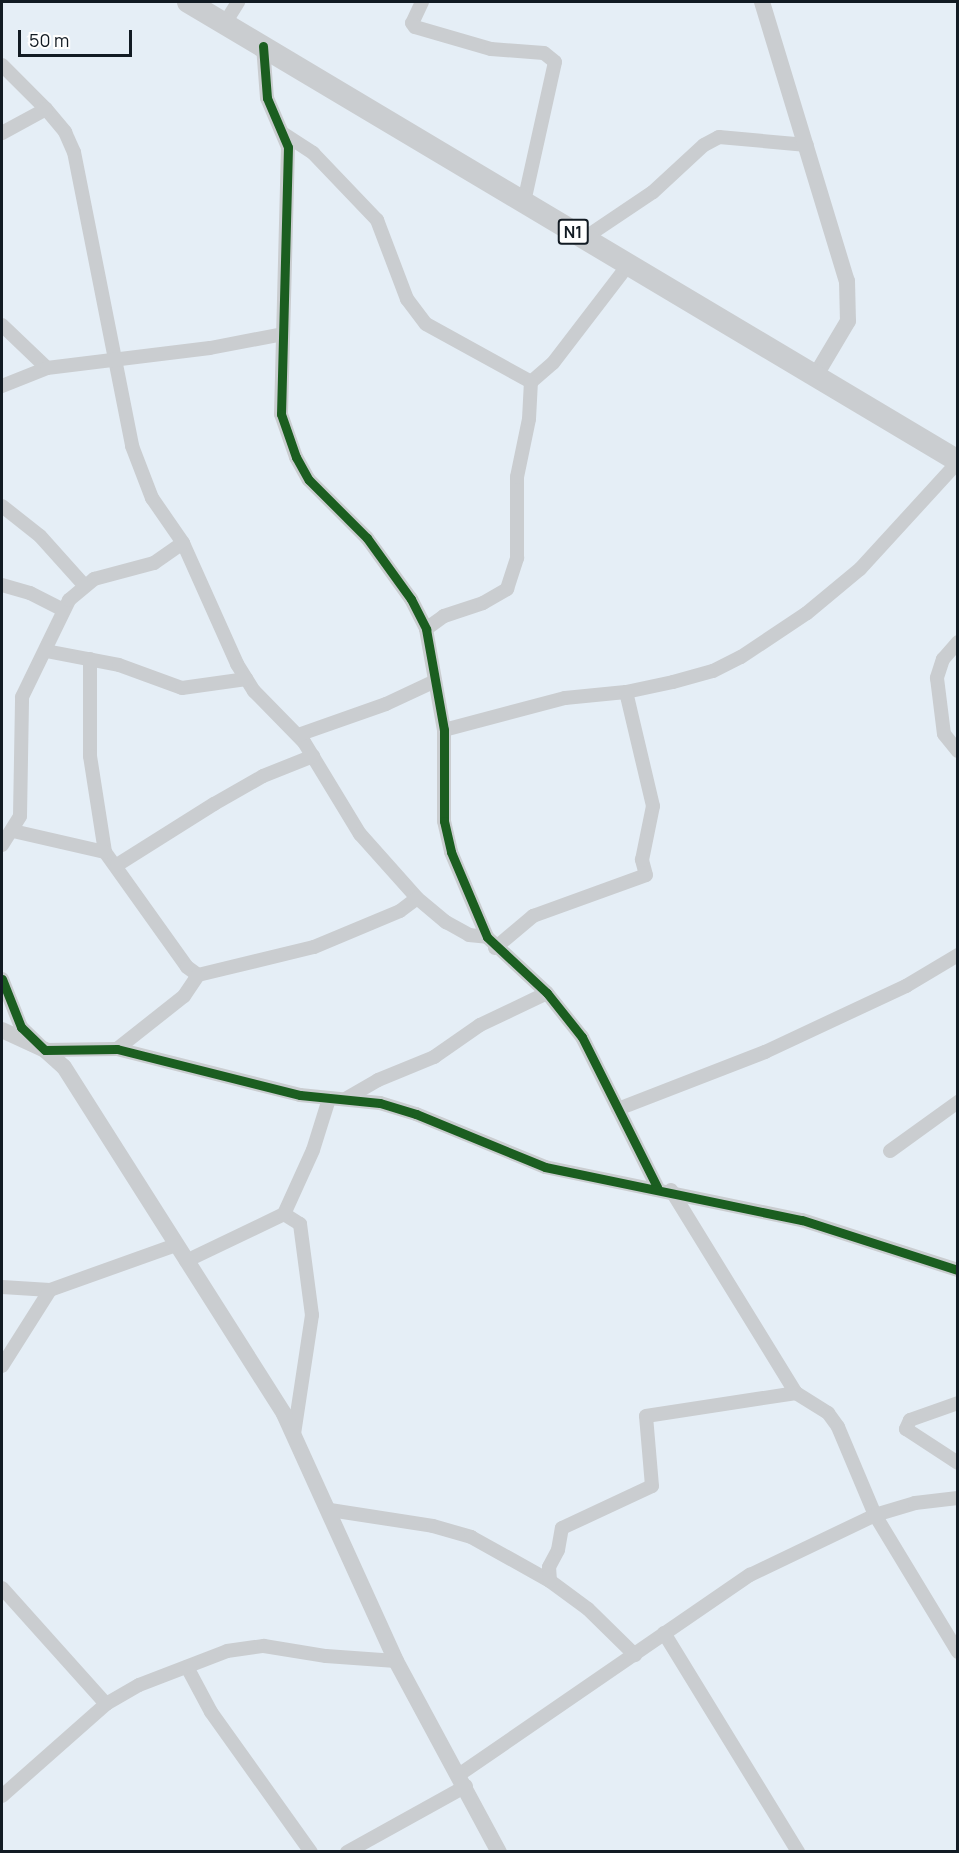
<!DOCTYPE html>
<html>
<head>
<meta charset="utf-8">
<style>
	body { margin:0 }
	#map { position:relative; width:959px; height:1853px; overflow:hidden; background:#e5eef6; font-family:Manrope,sans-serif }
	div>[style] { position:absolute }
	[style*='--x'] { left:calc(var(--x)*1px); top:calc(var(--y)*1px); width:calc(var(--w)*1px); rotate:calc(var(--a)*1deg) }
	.minor>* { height:14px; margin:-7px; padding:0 7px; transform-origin:7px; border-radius:7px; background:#cacdd0 }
	.tertiary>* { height:16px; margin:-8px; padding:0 8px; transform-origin:8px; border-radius:8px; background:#cacdd0 }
	.trunk>* { height:22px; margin:-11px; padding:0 11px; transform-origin:11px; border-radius:11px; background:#cacdd0 }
	.cycleway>* { height:9px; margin:-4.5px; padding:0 4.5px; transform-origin:4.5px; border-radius:4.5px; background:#1b5e20 }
	span { translate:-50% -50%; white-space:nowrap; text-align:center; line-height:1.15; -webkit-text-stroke:4.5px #fff; paint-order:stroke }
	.shield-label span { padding:2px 4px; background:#fff; border:2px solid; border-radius:4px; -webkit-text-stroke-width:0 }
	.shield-label { font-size:16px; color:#121b23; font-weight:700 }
	.frame { position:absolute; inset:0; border:3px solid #121b23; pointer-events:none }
	.scale { position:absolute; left:18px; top:30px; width:114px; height:27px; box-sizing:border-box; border:3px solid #121b23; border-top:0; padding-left:8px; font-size:18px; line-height:21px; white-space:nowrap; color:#121b23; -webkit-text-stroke:4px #fff; paint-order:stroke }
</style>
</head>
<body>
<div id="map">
	<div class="minor">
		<div style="--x:422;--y:2;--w:23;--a:115"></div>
		<div style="--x:412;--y:23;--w:5;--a:53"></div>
		<div style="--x:415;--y:27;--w:79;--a:16.1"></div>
		<div style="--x:491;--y:49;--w:53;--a:4.3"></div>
		<div style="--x:544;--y:53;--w:14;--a:39"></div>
		<div style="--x:555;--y:62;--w:143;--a:102.5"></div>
		<div style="--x:225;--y:23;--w:25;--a:-58"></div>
		<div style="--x:263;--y:46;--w:52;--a:85.6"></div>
		<div style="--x:267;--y:98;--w:53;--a:66.8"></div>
		<div style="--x:288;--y:147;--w:267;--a:91.5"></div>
		<div style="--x:281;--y:414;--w:46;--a:70.8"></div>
		<div style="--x:296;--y:457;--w:26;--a:61"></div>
		<div style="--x:309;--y:480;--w:82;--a:45"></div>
		<div style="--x:367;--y:538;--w:75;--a:54.2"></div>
		<div style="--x:411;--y:599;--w:34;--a:63"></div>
		<div style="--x:426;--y:629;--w:103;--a:79.9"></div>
		<div style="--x:444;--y:730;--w:91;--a:90"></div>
		<div style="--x:444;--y:821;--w:32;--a:77"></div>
		<div style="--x:451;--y:852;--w:92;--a:67"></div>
		<div style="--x:487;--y:937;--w:82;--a:43"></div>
		<div style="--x:547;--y:993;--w:56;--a:51.5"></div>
		<div style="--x:582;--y:1037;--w:168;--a:63.4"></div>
		<div style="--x:2;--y:65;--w:62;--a:45"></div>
		<div style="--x:46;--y:109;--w:30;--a:50"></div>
		<div style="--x:65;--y:132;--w:22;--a:66"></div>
		<div style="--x:74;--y:152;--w:300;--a:78.8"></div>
		<div style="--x:132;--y:446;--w:56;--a:69"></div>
		<div style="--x:152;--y:498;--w:55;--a:55.4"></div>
		<div style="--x:183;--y:543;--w:133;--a:65.9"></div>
		<div style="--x:237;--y:664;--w:32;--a:58"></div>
		<div style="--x:254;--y:691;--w:71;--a:45.6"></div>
		<div style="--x:304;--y:742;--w:108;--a:58.7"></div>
		<div style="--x:360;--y:834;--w:86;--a:48.3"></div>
		<div style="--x:417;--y:898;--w:38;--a:40"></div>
		<div style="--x:446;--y:922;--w:26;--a:29"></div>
		<div style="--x:469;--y:935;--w:18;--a:6"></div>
		<div style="--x:2;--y:133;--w:50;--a:-28.6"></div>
		<div style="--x:284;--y:134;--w:35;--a:33"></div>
		<div style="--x:313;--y:153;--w:93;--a:46.3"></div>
		<div style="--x:377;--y:220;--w:85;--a:69.2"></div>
		<div style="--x:407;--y:299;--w:31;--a:53"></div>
		<div style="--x:426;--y:324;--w:120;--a:28.9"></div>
		<div style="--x:531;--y:382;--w:29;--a:-41"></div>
		<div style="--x:553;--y:363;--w:125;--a:-52.5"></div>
		<div style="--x:583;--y:239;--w:84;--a:-33.9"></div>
		<div style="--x:653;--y:192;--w:69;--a:-42.7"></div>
		<div style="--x:704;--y:145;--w:17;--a:-28"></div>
		<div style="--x:719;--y:137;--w:88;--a:5.2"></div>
		<div style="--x:2;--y:325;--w:62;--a:43.7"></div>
		<div style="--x:2;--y:386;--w:48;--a:-21.8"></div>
		<div style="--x:47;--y:368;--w:164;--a:-7"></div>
		<div style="--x:210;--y:348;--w:74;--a:-10.9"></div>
		<div style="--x:2;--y:506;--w:48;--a:38.3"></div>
		<div style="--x:40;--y:536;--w:66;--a:48.1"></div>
		<div style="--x:2;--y:585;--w:29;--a:16"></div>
		<div style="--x:30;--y:593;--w:37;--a:27"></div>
		<div style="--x:426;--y:629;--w:22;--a:-36"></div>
		<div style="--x:444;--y:616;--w:41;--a:-18.4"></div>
		<div style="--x:483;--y:603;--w:28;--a:-30"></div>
		<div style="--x:507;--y:589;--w:33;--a:-72"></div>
		<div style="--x:517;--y:558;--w:81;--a:-90"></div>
		<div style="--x:517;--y:477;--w:59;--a:-78.3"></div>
		<div style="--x:529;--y:419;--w:37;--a:-87"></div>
		<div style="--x:958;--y:642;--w:23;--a:131"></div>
		<div style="--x:943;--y:659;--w:20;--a:108"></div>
		<div style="--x:937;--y:678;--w:56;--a:82.9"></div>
		<div style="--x:944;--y:734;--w:22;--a:51"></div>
		<div style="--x:46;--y:651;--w:74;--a:10.9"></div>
		<div style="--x:119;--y:665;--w:67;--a:20.1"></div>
		<div style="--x:182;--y:688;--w:65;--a:-8"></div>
		<div style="--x:90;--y:659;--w:97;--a:90"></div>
		<div style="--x:90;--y:756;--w:97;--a:81.1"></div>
		<div style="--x:105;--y:852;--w:141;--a:54.5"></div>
		<div style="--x:187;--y:967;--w:14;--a:36"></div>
		<div style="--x:198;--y:975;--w:119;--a:-13.6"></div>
		<div style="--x:314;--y:947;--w:93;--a:-22.7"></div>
		<div style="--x:400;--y:911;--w:21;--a:-37"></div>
		<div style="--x:444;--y:730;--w:125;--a:-14.8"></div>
		<div style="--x:565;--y:698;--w:61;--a:-5.6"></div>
		<div style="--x:626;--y:692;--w:48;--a:-12"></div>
		<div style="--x:673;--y:682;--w:41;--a:-15.4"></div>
		<div style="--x:713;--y:671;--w:31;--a:-27"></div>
		<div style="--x:741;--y:657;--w:79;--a:-33.7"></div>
		<div style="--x:807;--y:613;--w:69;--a:-39.7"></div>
		<div style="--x:860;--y:569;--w:145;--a:-47.5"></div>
		<div style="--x:298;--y:735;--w:93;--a:-19.4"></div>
		<div style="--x:386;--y:704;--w:54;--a:-25.1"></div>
		<div style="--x:13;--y:831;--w:94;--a:12.9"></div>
		<div style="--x:2;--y:845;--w:34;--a:-58"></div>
		<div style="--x:20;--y:816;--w:119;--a:-89"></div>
		<div style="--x:22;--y:697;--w:108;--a:-64.1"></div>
		<div style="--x:69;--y:600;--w:33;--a:-40"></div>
		<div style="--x:94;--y:579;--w:62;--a:-14.9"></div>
		<div style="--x:154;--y:563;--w:35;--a:-35"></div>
		<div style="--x:117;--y:865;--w:115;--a:-32.2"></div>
		<div style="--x:214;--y:804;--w:56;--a:-29.7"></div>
		<div style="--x:263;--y:776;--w:54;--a:-21.8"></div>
		<div style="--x:495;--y:948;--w:50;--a:-40.1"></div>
		<div style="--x:533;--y:916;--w:120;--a:-19.9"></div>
		<div style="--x:646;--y:875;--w:16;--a:-105"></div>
		<div style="--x:642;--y:860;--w:55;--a:-78.5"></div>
		<div style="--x:653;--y:806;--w:117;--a:-103.3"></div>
		<div style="--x:2;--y:979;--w:52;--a:68.4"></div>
		<div style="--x:21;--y:1027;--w:33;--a:44"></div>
		<div style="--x:45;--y:1050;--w:72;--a:-0.8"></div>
		<div style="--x:117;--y:1049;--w:189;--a:14.1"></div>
		<div style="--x:300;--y:1095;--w:80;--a:5.7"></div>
		<div style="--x:380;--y:1103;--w:38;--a:17"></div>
		<div style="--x:416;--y:1114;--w:139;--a:22.3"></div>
		<div style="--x:545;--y:1167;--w:262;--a:11.7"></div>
		<div style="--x:802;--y:1220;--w:164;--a:17.8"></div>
		<div style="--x:117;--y:1049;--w:85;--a:-38.3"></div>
		<div style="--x:184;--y:996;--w:25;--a:-56"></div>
		<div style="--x:347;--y:1098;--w:36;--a:-30"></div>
		<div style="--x:378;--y:1080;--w:61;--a:-22.3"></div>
		<div style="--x:434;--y:1057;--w:56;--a:-34.8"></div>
		<div style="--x:480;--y:1025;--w:74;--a:-25.5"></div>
		<div style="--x:618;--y:1109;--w:158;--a:-21.2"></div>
		<div style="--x:765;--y:1052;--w:156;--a:-25.1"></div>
		<div style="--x:906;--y:986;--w:61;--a:-30.8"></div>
		<div style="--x:890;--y:1151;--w:84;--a:-35.8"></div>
		<div style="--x:671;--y:1190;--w:238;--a:58.4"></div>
		<div style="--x:796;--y:1393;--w:38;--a:32"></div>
		<div style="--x:828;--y:1413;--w:17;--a:54"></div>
		<div style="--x:838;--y:1427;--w:95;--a:67.2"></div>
		<div style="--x:875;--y:1515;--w:160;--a:58.8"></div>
		<div style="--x:284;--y:1214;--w:19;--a:32"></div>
		<div style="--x:300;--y:1224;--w:92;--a:82.5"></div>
		<div style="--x:312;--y:1315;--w:120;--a:98.6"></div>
		<div style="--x:186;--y:1261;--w:109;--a:-25.6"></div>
		<div style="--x:284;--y:1214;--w:70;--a:-65.6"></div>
		<div style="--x:313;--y:1150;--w:53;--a:-72.6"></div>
		<div style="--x:2;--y:1287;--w:48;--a:3.6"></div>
		<div style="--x:50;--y:1290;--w:134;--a:-19.7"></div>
		<div style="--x:2;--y:1366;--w:90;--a:-57.7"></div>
		<div style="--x:958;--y:1403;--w:51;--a:160.5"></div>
		<div style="--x:910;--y:1420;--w:10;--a:114"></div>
		<div style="--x:906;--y:1429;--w:62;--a:33.2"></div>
		<div style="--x:330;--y:1510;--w:104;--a:8.8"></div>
		<div style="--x:433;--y:1526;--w:40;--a:16"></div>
		<div style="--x:471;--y:1537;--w:90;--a:29.1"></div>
		<div style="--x:550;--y:1581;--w:47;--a:36.4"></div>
		<div style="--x:588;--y:1609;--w:66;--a:44.4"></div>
		<div style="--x:550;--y:1581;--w:14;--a:-94"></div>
		<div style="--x:549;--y:1567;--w:19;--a:-62"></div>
		<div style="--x:558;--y:1550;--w:22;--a:-80"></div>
		<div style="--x:562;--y:1528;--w:99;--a:-25"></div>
		<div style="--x:652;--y:1486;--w:70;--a:-94.9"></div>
		<div style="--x:646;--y:1416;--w:152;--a:-8.7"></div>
		<div style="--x:2;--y:1588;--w:156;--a:48.1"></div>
		<div style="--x:664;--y:1633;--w:257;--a:58.5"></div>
		<div style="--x:187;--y:1667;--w:51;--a:61.9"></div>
		<div style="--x:211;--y:1712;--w:172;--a:54.5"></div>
		<div style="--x:460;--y:1774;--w:352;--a:-34.5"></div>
		<div style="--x:750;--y:1575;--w:139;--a:-25.6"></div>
		<div style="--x:875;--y:1515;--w:42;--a:-16.7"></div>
		<div style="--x:915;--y:1503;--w:43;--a:-6.6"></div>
		<div style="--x:2;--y:1796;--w:139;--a:-41.5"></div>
		<div style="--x:106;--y:1704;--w:38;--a:-30"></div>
		<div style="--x:139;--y:1685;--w:94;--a:-21.1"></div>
		<div style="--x:227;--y:1651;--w:37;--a:-8"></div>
		<div style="--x:264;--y:1646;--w:63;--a:9.2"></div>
		<div style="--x:326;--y:1656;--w:70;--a:4.1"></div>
		<div style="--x:347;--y:1852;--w:136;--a:-29"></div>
	</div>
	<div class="tertiary">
		<div style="--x:762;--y:2;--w:292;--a:73.1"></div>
		<div style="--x:847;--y:281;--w:40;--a:88.6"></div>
		<div style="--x:848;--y:321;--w:63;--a:120.7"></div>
		<div style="--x:2;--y:1030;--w:47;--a:24.9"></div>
		<div style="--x:45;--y:1050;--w:25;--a:42"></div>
		<div style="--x:64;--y:1067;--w:411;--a:57.6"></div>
		<div style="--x:284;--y:1414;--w:271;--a:65.6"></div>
		<div style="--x:396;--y:1661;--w:217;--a:61.7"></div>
	</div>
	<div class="trunk">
		<div style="--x:188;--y:2;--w:896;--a:30.8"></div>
	</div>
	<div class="cycleway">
		<div style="--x:263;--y:46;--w:52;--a:85.6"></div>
		<div style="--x:267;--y:98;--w:53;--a:66.8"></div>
		<div style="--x:288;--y:147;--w:267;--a:91.5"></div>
		<div style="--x:281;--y:414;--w:46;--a:70.8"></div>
		<div style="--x:296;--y:457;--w:26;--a:61"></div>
		<div style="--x:309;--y:480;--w:82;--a:45"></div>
		<div style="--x:367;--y:538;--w:75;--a:54.2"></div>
		<div style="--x:411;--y:599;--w:34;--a:63"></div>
		<div style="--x:426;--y:629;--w:103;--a:79.9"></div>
		<div style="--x:444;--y:730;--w:91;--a:90"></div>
		<div style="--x:444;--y:821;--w:32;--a:77"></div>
		<div style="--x:451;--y:852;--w:92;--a:67"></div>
		<div style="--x:487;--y:937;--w:82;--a:43"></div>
		<div style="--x:547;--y:993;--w:56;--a:51.5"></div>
		<div style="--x:582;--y:1037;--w:168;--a:63.4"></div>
		<div style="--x:2;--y:979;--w:52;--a:68.4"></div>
		<div style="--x:21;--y:1027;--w:33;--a:44"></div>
		<div style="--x:45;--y:1050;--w:72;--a:-0.8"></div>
		<div style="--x:117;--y:1049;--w:189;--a:14.1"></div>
		<div style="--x:300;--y:1095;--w:80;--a:5.7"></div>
		<div style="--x:380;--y:1103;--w:38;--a:17"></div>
		<div style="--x:416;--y:1114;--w:139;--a:22.3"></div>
		<div style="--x:545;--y:1167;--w:262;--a:11.7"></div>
		<div style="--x:802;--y:1220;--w:164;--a:17.8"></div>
	</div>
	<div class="shield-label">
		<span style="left:573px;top:232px">N1</span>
	</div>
	<div class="frame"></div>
	<div class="scale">50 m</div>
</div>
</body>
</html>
